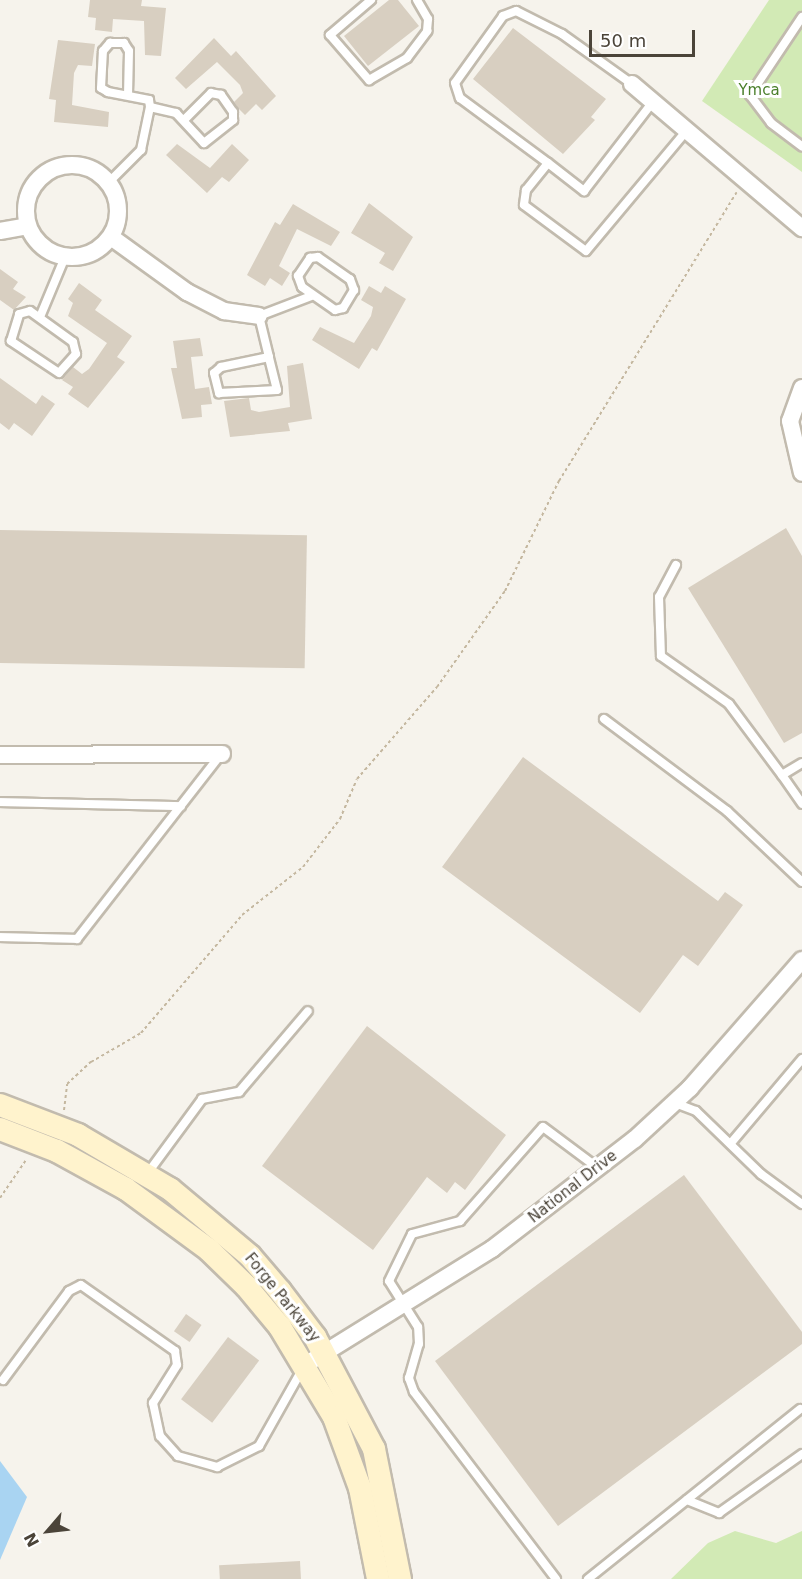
<!DOCTYPE html>
<html>
<head>
<meta charset="utf-8">
<style>
	body { margin:0 }
	#map { position:relative; width:802px; height:1579px; overflow:hidden; background:#f6f3ec; font-family:"DejaVu Sans",sans-serif }
	div>[style] { position:absolute }
	[style*='--x'] { left:calc(var(--x)*1px); top:calc(var(--y)*1px); width:calc(var(--w)*1px); rotate:calc(var(--a)*1deg) }
	.green>* { inset:0; background:#d2eab5 }
	.water>* { inset:0; background:#a9d4f2 }
	.building>* { inset:0; background:#d8cfc1; transform-origin:0 0 }
	.path>* { height:2px; margin-top:-1px; transform-origin:0; background:repeating-linear-gradient(90deg,#c4b79f 0 3px,transparent 0 6px) }
	.roads { filter:drop-shadow(2px 0 #c2bbae) drop-shadow(-2px 0 #c2bbae) drop-shadow(0 2px #c2bbae) drop-shadow(0 -2px #c2bbae) }
	.lane>* { height:8px; margin:-4px; padding:0 4px; transform-origin:4px; border-radius:4px; background:#fff }
	.street>* { height:16px; margin:-8px; padding:0 8px; transform-origin:8px; border-radius:8px; background:#fff }
	.street>.ring { margin:-8px; padding:0; box-sizing:content-box; background:none; border:16px solid #fff; border-radius:50% }
	.secondary>* { height:22px; margin:-11px; padding:0 11px; transform-origin:11px; border-radius:11px; background:#fff3cd }
	span { translate:-50% -50%; white-space:nowrap; text-align:center; line-height:1.15; -webkit-text-stroke:6px #fff; paint-order:stroke }
	.park-label { font-size:15px; color:#4a7f2a }
	.street-label { font-size:15px; color:#4b4439 }
	.north { position:absolute; left:18px; top:1501px; width:60px; height:60px; -webkit-text-stroke:4px #fff; paint-order:stroke; rotate:242deg; font-size:16px; font-weight:700; line-height:24px; text-align:center; color:#4b4439 }
	.north::after { content:''; display:block; margin:auto; width:21px; height:27px; background:#4b4439; clip-path:polygon(50% 0,100% 100%,50% 72%,0 100%) }
	.scale { position:absolute; left:589px; top:30px; width:106px; height:27px; box-sizing:border-box; border:3px solid #4b4439; border-top:0; padding-left:8px; font-size:18px; line-height:21px; white-space:nowrap; color:#4b4439; -webkit-text-stroke:4px #fff; paint-order:stroke }
</style>
</head>
<body>
<div id="map">
	<div class="green">
		<div style="clip-path:polygon(769px 0,802px 0,802px 172px,702px 101px)"></div>
		<div style="clip-path:polygon(735px 1531px,776px 1543px,802px 1531px,802px 1579px,671px 1579px,708px 1543px)"></div>
	</div>
	<div class="water">
		<div style="clip-path:polygon(0 1461px,27px 1497px,0 1560px)"></div>
	</div>
	<div class="building">
		<div style="clip-path:polygon(90px 0,142px 0,141px 6px,166px 8px,161px 56px,145px 55px,144px 21px,113px 19px,112px 32px,95px 30px,96px 18px,88px 17px)"></div>
		<div style="clip-path:polygon(389px 0,398px 0,419px 26px,368px 66px,344px 36px)"></div>
		<div style="clip-path:polygon(513px 28px,606px 99px,591px 117px,595px 120px,563px 154px,473px 79px)"></div>
		<div style="clip-path:polygon(214px 38px,231px 56px,236px 51px,276px 96px,262px 110px,256px 104px,245px 115px,238px 108px,234px 102px,243px 93px,240px 85px,217px 62px,186px 89px,175px 78px)"></div>
		<div style="clip-path:polygon(58px 40px,95px 44px,92px 66px,78px 65px,74px 73px,72px 105px,109px 112px,108px 127px,54px 122px,56px 100px,49px 99px)"></div>
		<div style="clip-path:polygon(177px 144px,210px 168px,232px 144px,249px 160px,229px 182px,222px 177px,207px 193px,166px 155px)"></div>
		<div style="clip-path:polygon(369px 203px,413px 237px,393px 271px,379px 263px,385px 253px,351px 233px)"></div>
		<div style="clip-path:polygon(293px 204px,340px 232px,331px 246px,297px 229px,279px 266px,290px 273px,282px 286px,270px 278px,265px 286px,247px 275px,275px 222px,280px 225px)"></div>
		<div style="clip-path:polygon(0 269px,18px 282px,13px 289px,26px 297px,14px 310px,0 300px)"></div>
		<div style="clip-path:polygon(79px 283px,102px 300px,95px 310px,132px 336px,117px 357px,125px 362px,88px 408px,68px 394px,73px 387px,62px 380px,73px 367px,82px 374px,89px 369px,107px 343px,68px 316px,73px 303px,68px 299px)"></div>
		<div style="clip-path:polygon(369px 286px,381px 293px,385px 286px,406px 299px,377px 351px,372px 348px,359px 369px,312px 340px,320px 327px,354px 343px,371px 316px,373px 307px,361px 300px)"></div>
		<div style="clip-path:polygon(200px 338px,203px 356px,191px 357px,195px 389px,209px 387px,212px 404px,201px 405px,202px 417px,182px 419px,171px 368px,177px 368px,173px 341px)"></div>
		<div style="clip-path:polygon(303px 363px,312px 419px,288px 423px,290px 431px,230px 437px,224px 401px,249px 398px,251px 410px,259px 412px,290px 407px,287px 366px)"></div>
		<div style="clip-path:polygon(0 378px,36px 404px,42px 395px,55px 404px,32px 436px,14px 423px,9px 430px,0 423px)"></div>
		<div style="clip-path:polygon(786px 528px,802px 556px,802px 733px,784px 743px,688px 588px)"></div>
		<div style="left:0;top:530px;width:307px;height:133px;rotate:1deg"></div>
		<div style="clip-path:polygon(523px 757px,718px 901px,725px 892px,743px 905px,698px 966px,683px 955px,640px 1013px,442px 867px)"></div>
		<div style="clip-path:polygon(367px 1026px,506px 1135px,465px 1190px,455px 1182px,447px 1193px,427px 1177px,373px 1250px,262px 1166px)"></div>
		<div style="clip-path:polygon(684px 1175px,802px 1332px,802px 1344px,558px 1526px,435px 1361px)"></div>
		<div style="left:186px;top:1314px;width:19px;height:21px;rotate:35deg"></div>
		<div style="left:228px;top:1337px;width:39px;height:78px;rotate:37deg"></div>
		<div style="left:300px;top:1561px;width:18px;height:81px;rotate:87deg"></div>
	</div>
	<div class="path">
		<div style="--x:64;--y:1110;--w:26;--a:-83"></div>
		<div style="--x:67;--y:1084;--w:33;--a:-43"></div>
		<div style="--x:91;--y:1062;--w:58;--a:-30.1"></div>
		<div style="--x:141;--y:1033;--w:155;--a:-49.4"></div>
		<div style="--x:242;--y:915;--w:78;--a:-38.2"></div>
		<div style="--x:303;--y:867;--w:61;--a:-52.4"></div>
		<div style="--x:340;--y:819;--w:43;--a:-67"></div>
		<div style="--x:357;--y:779;--w:122;--a:-49"></div>
		<div style="--x:437;--y:687;--w:118;--a:-54.7"></div>
		<div style="--x:505;--y:591;--w:123;--a:-63.9"></div>
		<div style="--x:559;--y:481;--w:339;--a:-58.4"></div>
		<div style="--x:0;--y:1198;--w:46;--a:-55.6"></div>
	</div>
	<div class="roads">
		<div class="lane">
			<div style="--x:371;--y:0;--w:54;--a:139.5"></div>
			<div style="--x:330;--y:35;--w:60;--a:49.1"></div>
			<div style="--x:369;--y:80;--w:44;--a:-30.1"></div>
			<div style="--x:407;--y:58;--w:34;--a:-53"></div>
			<div style="--x:427;--y:31;--w:12;--a:-85"></div>
			<div style="--x:428;--y:19;--w:22;--a:-120"></div>
			<div style="--x:802;--y:17;--w:94;--a:123.7"></div>
			<div style="--x:750;--y:95;--w:35;--a:53"></div>
			<div style="--x:771;--y:123;--w:39;--a:37"></div>
			<div style="--x:632;--y:84;--w:86;--a:-144.5"></div>
			<div style="--x:562;--y:34;--w:51;--a:-153.4"></div>
			<div style="--x:516;--y:11;--w:14;--a:159"></div>
			<div style="--x:503;--y:16;--w:82;--a:125.6"></div>
			<div style="--x:455;--y:83;--w:16;--a:72"></div>
			<div style="--x:460;--y:98;--w:109;--a:36.5"></div>
			<div style="--x:548;--y:163;--w:35;--a:129"></div>
			<div style="--x:526;--y:190;--w:15;--a:98"></div>
			<div style="--x:524;--y:205;--w:77;--a:36.6"></div>
			<div style="--x:586;--y:251;--w:158;--a:-50.1"></div>
			<div style="--x:150;--y:107;--w:27;--a:13"></div>
			<div style="--x:176;--y:113;--w:41;--a:47"></div>
			<div style="--x:204;--y:143;--w:37;--a:-38"></div>
			<div style="--x:233;--y:120;--w:8;--a:-90"></div>
			<div style="--x:233;--y:112;--w:21;--a:-125"></div>
			<div style="--x:221;--y:95;--w:10;--a:-169"></div>
			<div style="--x:211;--y:93;--w:38;--a:135"></div>
			<div style="--x:548;--y:163;--w:46;--a:37.9"></div>
			<div style="--x:584;--y:191;--w:111;--a:-52.3"></div>
			<div style="--x:108;--y:183;--w:47;--a:-45"></div>
			<div style="--x:141;--y:150;--w:44;--a:-78.2"></div>
			<div style="--x:150;--y:107;--w:7;--a:-98"></div>
			<div style="--x:149;--y:100;--w:42;--a:-169"></div>
			<div style="--x:108;--y:92;--w:8;--a:-150"></div>
			<div style="--x:101;--y:88;--w:37;--a:-87"></div>
			<div style="--x:103;--y:51;--w:11;--a:-49"></div>
			<div style="--x:110;--y:43;--w:14;--a:0"></div>
			<div style="--x:124;--y:43;--w:9;--a:58"></div>
			<div style="--x:129;--y:51;--w:44;--a:91.3"></div>
			<div style="--x:318;--y:257;--w:39;--a:35"></div>
			<div style="--x:350;--y:279;--w:12;--a:70"></div>
			<div style="--x:354;--y:290;--w:21;--a:121"></div>
			<div style="--x:343;--y:308;--w:8;--a:166"></div>
			<div style="--x:335;--y:310;--w:40;--a:-145.1"></div>
			<div style="--x:302;--y:287;--w:12;--a:-110"></div>
			<div style="--x:298;--y:276;--w:22;--a:-56"></div>
			<div style="--x:310;--y:258;--w:8;--a:-7"></div>
			<div style="--x:30;--y:311;--w:53;--a:35.8"></div>
			<div style="--x:73;--y:342;--w:12;--a:76"></div>
			<div style="--x:76;--y:354;--w:25;--a:132"></div>
			<div style="--x:59;--y:373;--w:58;--a:-146.3"></div>
			<div style="--x:11;--y:341;--w:28;--a:-73"></div>
			<div style="--x:19;--y:314;--w:11;--a:-15"></div>
			<div style="--x:40;--y:317;--w:65;--a:-67.4"></div>
			<div style="--x:269;--y:357;--w:49;--a:168.2"></div>
			<div style="--x:221;--y:367;--w:9;--a:139"></div>
			<div style="--x:214;--y:373;--w:21;--a:76"></div>
			<div style="--x:219;--y:393;--w:58;--a:-3"></div>
			<div style="--x:277;--y:390;--w:34;--a:-104"></div>
			<div style="--x:269;--y:357;--w:42;--a:-103.7"></div>
			<div style="--x:259;--y:316;--w:56;--a:-21"></div>
			<div style="--x:676;--y:565;--w:36;--a:118"></div>
			<div style="--x:659;--y:597;--w:59;--a:88.1"></div>
			<div style="--x:661;--y:656;--w:83;--a:35.2"></div>
			<div style="--x:729;--y:704;--w:89;--a:53.3"></div>
			<div style="--x:782;--y:775;--w:23;--a:-31"></div>
			<div style="--x:604;--y:719;--w:154;--a:36.8"></div>
			<div style="--x:727;--y:811;--w:103;--a:43.4"></div>
			<div style="--x:782;--y:775;--w:35;--a:55"></div>
			<div style="--x:0;--y:802;--w:181;--a:1.3"></div>
			<div style="--x:0;--y:937;--w:77;--a:1.5"></div>
			<div style="--x:77;--y:939;--w:234;--a:-52.1"></div>
			<div style="--x:675;--y:1103;--w:22;--a:21"></div>
			<div style="--x:696;--y:1111;--w:91;--a:44.1"></div>
			<div style="--x:761;--y:1174;--w:51;--a:36.2"></div>
			<div style="--x:731;--y:1143;--w:110;--a:-49.8"></div>
			<div style="--x:147;--y:1174;--w:93;--a:-53.7"></div>
			<div style="--x:202;--y:1099;--w:38;--a:-11"></div>
			<div style="--x:239;--y:1092;--w:106;--a:-49.6"></div>
			<div style="--x:3;--y:1380;--w:111;--a:-53.4"></div>
			<div style="--x:69;--y:1291;--w:13;--a:-27"></div>
			<div style="--x:81;--y:1285;--w:115;--a:35.1"></div>
			<div style="--x:175;--y:1351;--w:14;--a:82"></div>
			<div style="--x:177;--y:1365;--w:45;--a:122.3"></div>
			<div style="--x:153;--y:1403;--w:34;--a:78"></div>
			<div style="--x:160;--y:1436;--w:27;--a:48"></div>
			<div style="--x:178;--y:1456;--w:41;--a:15.8"></div>
			<div style="--x:217;--y:1467;--w:47;--a:-26.6"></div>
			<div style="--x:259;--y:1446;--w:90;--a:-60.6"></div>
			<div style="--x:687;--y:1500;--w:35;--a:22"></div>
			<div style="--x:719;--y:1513;--w:102;--a:-35.4"></div>
			<div style="--x:556;--y:1579;--w:235;--a:-127.2"></div>
			<div style="--x:414;--y:1392;--w:15;--a:-110"></div>
			<div style="--x:409;--y:1378;--w:35;--a:-74"></div>
			<div style="--x:419;--y:1344;--w:17;--a:-93"></div>
			<div style="--x:418;--y:1327;--w:54;--a:-122.2"></div>
			<div style="--x:389;--y:1281;--w:52;--a:-63.9"></div>
			<div style="--x:412;--y:1234;--w:50;--a:-15.2"></div>
			<div style="--x:460;--y:1221;--w:125;--a:-48.6"></div>
			<div style="--x:543;--y:1127;--w:69;--a:36.7"></div>
			<div style="--x:588;--y:1579;--w:272;--a:-38.7"></div>
		</div>
		<div class="street">
			<div style="--x:632;--y:84;--w:223;--a:40.3"></div>
			<div class="ring" style="left:26px;top:165px;width:76px;height:76px"></div>
			<div style="--x:0;--y:231;--w:28;--a:-10"></div>
			<div style="--x:111;--y:237;--w:94;--a:35.9"></div>
			<div style="--x:187;--y:292;--w:42;--a:27.2"></div>
			<div style="--x:224;--y:311;--w:35;--a:8"></div>
			<div style="--x:802;--y:388;--w:35;--a:110"></div>
			<div style="--x:790;--y:421;--w:53;--a:77"></div>
			<div style="--x:0;--y:755;--w:222;--a:-0.3"></div>
			<div style="--x:305;--y:1365;--w:220;--a:-31.8"></div>
			<div style="--x:492;--y:1249;--w:180;--a:-37.6"></div>
			<div style="--x:635;--y:1139;--w:75;--a:-42.8"></div>
			<div style="--x:690;--y:1088;--w:170;--a:-48.8"></div>
		</div>
		<div class="secondary">
			<div style="--x:0;--y:1105;--w:84;--a:21"></div>
			<div style="--x:78;--y:1135;--w:107;--a:30.4"></div>
			<div style="--x:170;--y:1189;--w:104;--a:39.9"></div>
			<div style="--x:250;--y:1256;--w:46;--a:49.4"></div>
			<div style="--x:280;--y:1291;--w:58;--a:52.7"></div>
			<div style="--x:315;--y:1337;--w:127;--a:62.2"></div>
			<div style="--x:374;--y:1449;--w:133;--a:78.7"></div>
			<div style="--x:0;--y:1129;--w:61;--a:21.1"></div>
			<div style="--x:57;--y:1151;--w:79;--a:28.8"></div>
			<div style="--x:126;--y:1189;--w:103;--a:36.3"></div>
			<div style="--x:209;--y:1250;--w:52;--a:44.2"></div>
			<div style="--x:246;--y:1286;--w:53;--a:50.3"></div>
			<div style="--x:280;--y:1327;--w:105;--a:59"></div>
			<div style="--x:334;--y:1417;--w:76;--a:69.9"></div>
			<div style="--x:360;--y:1488;--w:93;--a:78.8"></div>
		</div>
	</div>
	<div class="park-label">
		<span style="left:759px;top:91px">Ymca</span>
	</div>
	<div class="street-label">
		<span style="left:573px;top:1187px;rotate:-38deg">National Drive</span>
		<span style="left:282px;top:1298px;rotate:51deg">Forge Parkway</span>
	</div>
	<div class="north">N</div>
	<div class="scale">50 m</div>
</div>
</body>
</html>
